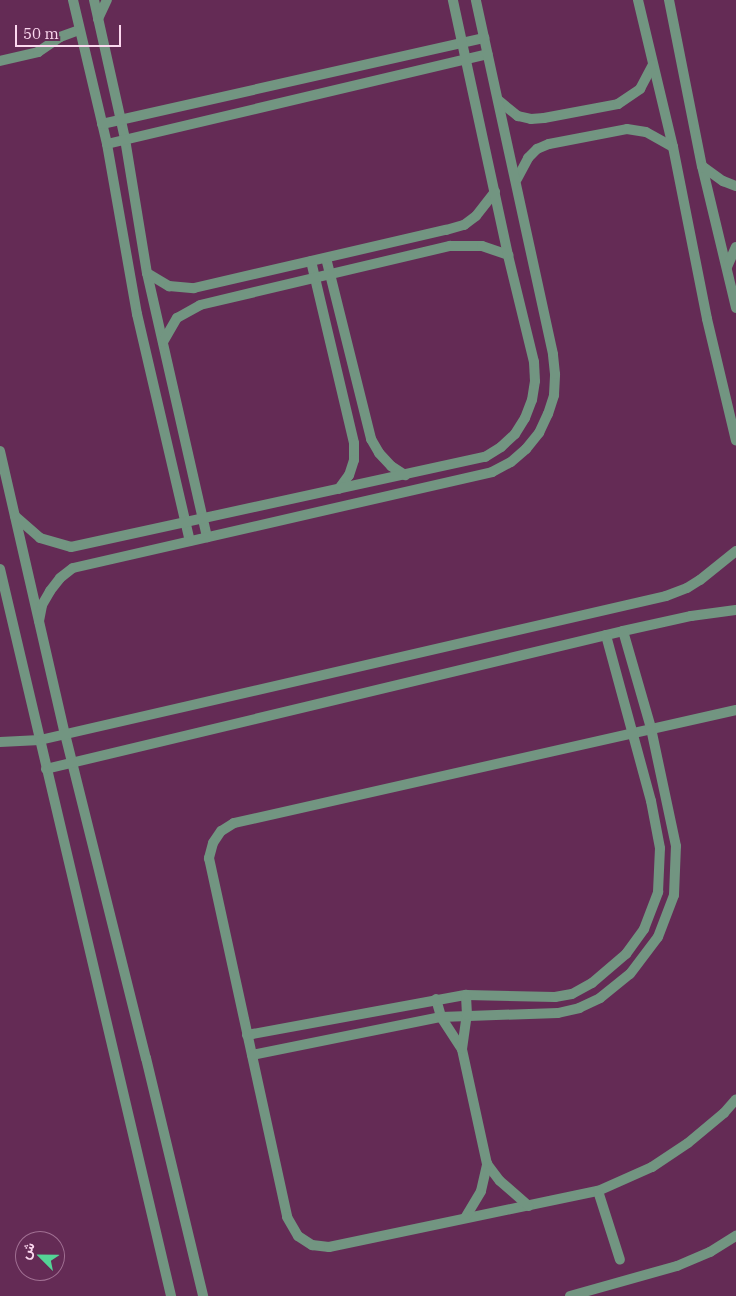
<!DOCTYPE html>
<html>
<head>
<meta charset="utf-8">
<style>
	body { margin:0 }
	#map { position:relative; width:736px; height:1296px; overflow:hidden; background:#642b55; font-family:"IBM Plex Serif",Vazirmatn,serif }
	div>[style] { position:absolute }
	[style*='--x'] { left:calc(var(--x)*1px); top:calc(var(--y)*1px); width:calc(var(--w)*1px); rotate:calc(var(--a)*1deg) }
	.street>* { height:10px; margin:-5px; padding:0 5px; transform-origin:5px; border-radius:5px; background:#729581 }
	span { translate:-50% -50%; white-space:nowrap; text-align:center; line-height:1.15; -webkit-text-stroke:5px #642b55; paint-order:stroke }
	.north { position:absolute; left:15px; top:1231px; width:50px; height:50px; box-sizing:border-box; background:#642b55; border:1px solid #a17093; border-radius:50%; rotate:293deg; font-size:14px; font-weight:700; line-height:20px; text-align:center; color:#fcd8ef }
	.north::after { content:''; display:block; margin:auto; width:18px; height:22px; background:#54d396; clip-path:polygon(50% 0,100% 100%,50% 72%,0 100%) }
	.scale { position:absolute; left:15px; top:25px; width:106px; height:22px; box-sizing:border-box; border:2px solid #fcd8ef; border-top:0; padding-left:6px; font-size:15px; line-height:18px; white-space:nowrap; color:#fcd8ef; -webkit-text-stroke:4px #642b55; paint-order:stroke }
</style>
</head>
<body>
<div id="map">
	<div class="street">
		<div style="--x:73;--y:0;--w:148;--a:76.7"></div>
		<div style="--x:107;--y:144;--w:173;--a:80"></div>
		<div style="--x:137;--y:314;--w:233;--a:76.9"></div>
		<div style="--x:94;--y:0;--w:142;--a:77.4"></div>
		<div style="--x:125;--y:139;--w:136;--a:80.7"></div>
		<div style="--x:147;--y:273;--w:271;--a:77.2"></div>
		<div style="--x:638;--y:0;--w:151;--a:76.6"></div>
		<div style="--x:673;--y:147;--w:175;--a:78.8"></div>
		<div style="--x:707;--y:319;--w:125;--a:76.6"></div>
		<div style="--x:669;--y:0;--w:169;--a:78.8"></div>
		<div style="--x:702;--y:166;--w:146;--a:76.5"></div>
		<div style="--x:98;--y:19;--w:21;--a:-65"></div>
		<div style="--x:0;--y:61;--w:39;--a:-13"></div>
		<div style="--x:38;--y:52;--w:27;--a:-34"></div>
		<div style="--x:60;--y:37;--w:20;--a:-20"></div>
		<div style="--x:498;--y:100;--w:26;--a:39"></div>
		<div style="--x:518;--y:116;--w:13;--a:13"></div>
		<div style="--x:531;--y:119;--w:13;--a:-4"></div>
		<div style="--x:544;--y:118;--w:75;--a:-10.7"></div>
		<div style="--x:618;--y:104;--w:27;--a:-34"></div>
		<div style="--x:640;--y:89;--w:27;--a:-62"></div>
		<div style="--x:102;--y:124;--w:392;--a:-12.7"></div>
		<div style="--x:107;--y:144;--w:391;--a:-13.3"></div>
		<div style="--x:702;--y:166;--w:26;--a:36"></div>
		<div style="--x:723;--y:181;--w:14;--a:21"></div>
		<div style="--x:517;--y:179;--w:24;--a:-62"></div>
		<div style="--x:528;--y:158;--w:13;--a:-45"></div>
		<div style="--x:537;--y:149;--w:13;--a:-23"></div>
		<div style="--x:549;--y:144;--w:79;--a:-10.9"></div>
		<div style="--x:627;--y:129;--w:19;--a:9"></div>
		<div style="--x:646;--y:132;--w:31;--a:29"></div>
		<div style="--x:326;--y:258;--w:187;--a:76"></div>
		<div style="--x:371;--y:439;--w:16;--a:60"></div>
		<div style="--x:379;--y:453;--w:18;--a:47"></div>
		<div style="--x:391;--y:466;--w:17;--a:33"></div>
		<div style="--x:311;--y:261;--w:187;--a:76.7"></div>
		<div style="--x:354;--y:443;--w:17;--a:90"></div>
		<div style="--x:354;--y:460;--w:16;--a:108"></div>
		<div style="--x:349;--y:475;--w:17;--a:126"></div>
		<div style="--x:727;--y:267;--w:22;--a:-66"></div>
		<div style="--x:147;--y:273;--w:26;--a:31"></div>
		<div style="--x:169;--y:286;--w:25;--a:5"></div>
		<div style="--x:194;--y:288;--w:259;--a:-13"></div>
		<div style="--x:446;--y:230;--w:19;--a:-16"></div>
		<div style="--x:464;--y:225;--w:15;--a:-37"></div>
		<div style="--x:476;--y:216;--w:31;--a:-52"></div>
		<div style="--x:163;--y:342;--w:28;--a:-60"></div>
		<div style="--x:177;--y:318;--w:26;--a:-29"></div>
		<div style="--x:200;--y:305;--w:257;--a:-13.3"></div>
		<div style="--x:450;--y:246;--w:32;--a:0"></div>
		<div style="--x:482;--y:246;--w:28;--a:19"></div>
		<div style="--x:0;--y:451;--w:290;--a:77.1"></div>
		<div style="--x:65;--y:734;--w:334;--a:76"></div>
		<div style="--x:146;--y:1058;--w:245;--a:76.5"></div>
		<div style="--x:15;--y:516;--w:33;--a:41"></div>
		<div style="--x:40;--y:538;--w:32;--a:16"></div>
		<div style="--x:71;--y:547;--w:424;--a:-12.3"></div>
		<div style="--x:485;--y:457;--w:19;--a:-32"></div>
		<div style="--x:501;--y:447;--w:19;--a:-43"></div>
		<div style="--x:515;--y:434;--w:19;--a:-58"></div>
		<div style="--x:525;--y:418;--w:19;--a:-69"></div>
		<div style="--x:532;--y:400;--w:19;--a:-81"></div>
		<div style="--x:535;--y:381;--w:19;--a:-93"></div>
		<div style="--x:534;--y:362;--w:110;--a:-103.7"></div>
		<div style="--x:508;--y:255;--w:261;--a:-102.2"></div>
		<div style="--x:0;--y:569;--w:747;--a:76.76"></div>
		<div style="--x:39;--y:621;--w:16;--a:-79"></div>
		<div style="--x:42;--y:605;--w:16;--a:-60"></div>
		<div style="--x:50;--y:591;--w:16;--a:-52"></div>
		<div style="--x:60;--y:578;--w:16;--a:-38"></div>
		<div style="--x:73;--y:568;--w:430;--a:-12.9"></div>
		<div style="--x:492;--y:472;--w:21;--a:-28"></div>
		<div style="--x:511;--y:462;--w:20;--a:-41"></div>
		<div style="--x:526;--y:449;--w:21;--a:-51"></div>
		<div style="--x:539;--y:433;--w:21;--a:-65"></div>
		<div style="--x:548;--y:414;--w:20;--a:-72"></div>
		<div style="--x:554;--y:395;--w:21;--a:-87"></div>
		<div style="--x:555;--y:374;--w:20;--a:-96"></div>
		<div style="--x:553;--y:354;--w:362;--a:-102.3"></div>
		<div style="--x:736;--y:710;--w:515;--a:167.31"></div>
		<div style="--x:234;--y:823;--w:15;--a:148"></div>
		<div style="--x:221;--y:831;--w:14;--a:124"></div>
		<div style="--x:213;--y:843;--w:16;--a:105"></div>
		<div style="--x:209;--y:858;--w:367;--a:77.7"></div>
		<div style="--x:287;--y:1217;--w:22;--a:60"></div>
		<div style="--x:298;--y:1236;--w:17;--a:33"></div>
		<div style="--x:312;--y:1245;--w:17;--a:7"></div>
		<div style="--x:329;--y:1247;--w:275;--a:-11.8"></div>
		<div style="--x:598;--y:1191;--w:59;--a:-24"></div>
		<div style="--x:652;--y:1167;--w:43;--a:-33.7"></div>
		<div style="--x:688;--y:1143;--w:47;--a:-39.8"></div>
		<div style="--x:724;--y:1113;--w:18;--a:-49"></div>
		<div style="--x:0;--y:742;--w:40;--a:-2.9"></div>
		<div style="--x:40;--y:740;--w:642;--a:-12.95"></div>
		<div style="--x:666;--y:596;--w:22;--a:-21"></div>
		<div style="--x:687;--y:588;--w:15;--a:-32"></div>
		<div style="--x:700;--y:580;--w:46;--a:-38.9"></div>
		<div style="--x:46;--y:769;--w:593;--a:-13.45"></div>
		<div style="--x:623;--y:631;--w:70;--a:-12.4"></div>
		<div style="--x:691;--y:616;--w:45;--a:-7.6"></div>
		<div style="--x:436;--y:999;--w:19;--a:74"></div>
		<div style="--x:441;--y:1017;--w:38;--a:57"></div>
		<div style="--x:247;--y:1035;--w:223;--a:-10.4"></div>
		<div style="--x:466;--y:995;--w:89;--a:1.3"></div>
		<div style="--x:555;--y:997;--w:17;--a:-10"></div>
		<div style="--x:572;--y:994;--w:23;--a:-29"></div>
		<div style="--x:592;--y:983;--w:45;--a:-40.5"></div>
		<div style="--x:626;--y:954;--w:31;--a:-54"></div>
		<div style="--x:644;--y:929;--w:40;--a:-69"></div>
		<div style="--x:658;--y:892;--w:44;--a:-87.4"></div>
		<div style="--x:660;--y:848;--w:48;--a:-100.8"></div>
		<div style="--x:651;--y:801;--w:172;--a:-105.2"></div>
		<div style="--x:252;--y:1055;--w:193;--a:-11.4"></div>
		<div style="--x:441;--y:1017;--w:117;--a:-2"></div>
		<div style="--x:558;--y:1013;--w:22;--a:-13"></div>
		<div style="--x:579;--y:1008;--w:23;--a:-25"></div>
		<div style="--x:600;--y:998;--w:38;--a:-39"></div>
		<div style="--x:630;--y:974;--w:46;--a:-52.9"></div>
		<div style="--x:658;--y:937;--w:45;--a:-69.1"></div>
		<div style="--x:674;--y:895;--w:49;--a:-87.7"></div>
		<div style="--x:676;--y:846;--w:121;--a:-102"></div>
		<div style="--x:651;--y:728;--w:101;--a:-106.1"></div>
		<div style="--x:487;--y:1164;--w:21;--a:53"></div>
		<div style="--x:500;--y:1181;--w:38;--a:41"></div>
		<div style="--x:598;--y:1191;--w:72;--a:72.3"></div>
		<div style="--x:465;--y:1218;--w:31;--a:-59"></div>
		<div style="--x:481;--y:1191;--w:28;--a:-77"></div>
		<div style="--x:487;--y:1164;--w:118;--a:-102.3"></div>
		<div style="--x:462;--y:1049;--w:34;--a:-82"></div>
		<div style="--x:467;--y:1015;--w:20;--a:-93"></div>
		<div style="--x:570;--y:1296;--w:111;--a:-15.7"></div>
		<div style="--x:677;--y:1266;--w:36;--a:-23"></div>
		<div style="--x:710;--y:1252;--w:31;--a:-32"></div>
	</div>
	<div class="north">ش</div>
	<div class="scale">50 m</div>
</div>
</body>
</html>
